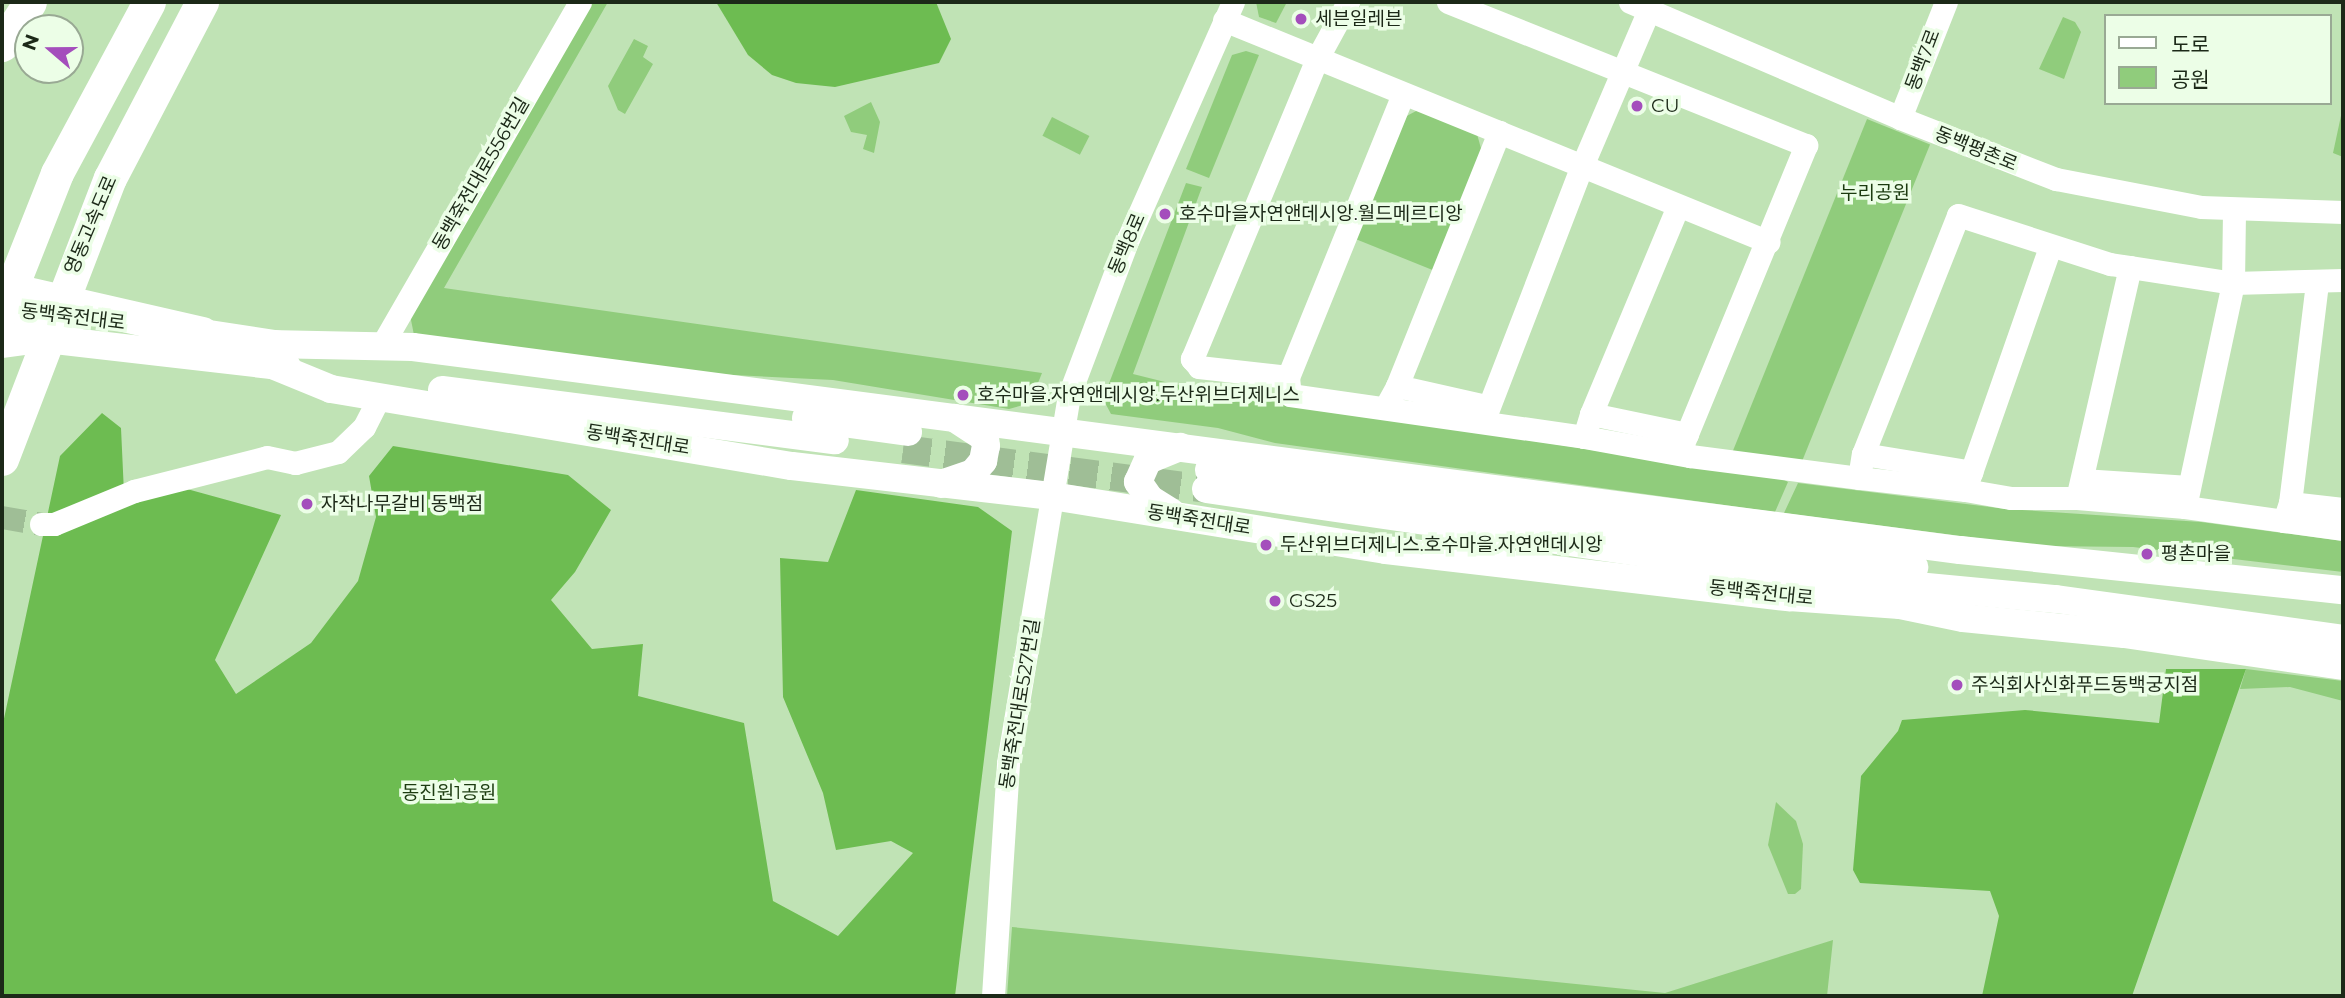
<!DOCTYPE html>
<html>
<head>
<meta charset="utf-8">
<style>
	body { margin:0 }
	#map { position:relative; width:2345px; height:998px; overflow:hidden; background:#c0e3b5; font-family:Montserrat,"Noto Sans KR",sans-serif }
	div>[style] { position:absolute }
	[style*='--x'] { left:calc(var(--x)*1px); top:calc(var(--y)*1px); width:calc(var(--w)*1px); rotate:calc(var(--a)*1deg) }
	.green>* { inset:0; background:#90cc7c; transform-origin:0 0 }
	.forest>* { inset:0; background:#6dbc51 }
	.minor-tunnel>* { height:23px; margin-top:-11.5px; transform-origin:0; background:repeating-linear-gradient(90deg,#9fbe96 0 23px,transparent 0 34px) }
	.major-tunnel>* { height:28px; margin-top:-14px; transform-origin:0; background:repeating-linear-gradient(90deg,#9fbe96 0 28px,transparent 0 42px) }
	.minor>* { height:23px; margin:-11.5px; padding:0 11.5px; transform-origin:11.5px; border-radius:11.5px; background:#fff }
	.major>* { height:28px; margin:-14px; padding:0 14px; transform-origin:14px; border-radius:14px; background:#fff }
	.highway>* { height:33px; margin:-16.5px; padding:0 16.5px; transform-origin:16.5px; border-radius:16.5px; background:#fff }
	.dots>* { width:19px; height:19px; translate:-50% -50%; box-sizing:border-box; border:4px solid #ecfee7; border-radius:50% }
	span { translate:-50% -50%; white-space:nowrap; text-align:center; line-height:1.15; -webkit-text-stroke:7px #ecfee7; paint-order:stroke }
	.poi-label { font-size:19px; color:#1c2918 }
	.left { translate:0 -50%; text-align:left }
	.street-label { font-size:19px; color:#1c2918 }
	.park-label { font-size:19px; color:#1c3b10 }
	.frame { position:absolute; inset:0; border:4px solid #1c2918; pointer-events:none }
	.legend { position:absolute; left:2104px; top:14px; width:228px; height:91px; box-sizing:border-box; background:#ecfee7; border:2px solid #99a994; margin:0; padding:9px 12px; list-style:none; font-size:21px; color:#1c2918 }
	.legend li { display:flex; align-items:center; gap:14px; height:35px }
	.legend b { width:35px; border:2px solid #99a994 }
	.north { position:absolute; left:14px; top:14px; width:70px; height:70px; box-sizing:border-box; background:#ecfee7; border:2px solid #99a994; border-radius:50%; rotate:290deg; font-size:19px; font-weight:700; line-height:28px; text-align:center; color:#1c2918 }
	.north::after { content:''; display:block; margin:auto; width:24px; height:32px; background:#a44ebc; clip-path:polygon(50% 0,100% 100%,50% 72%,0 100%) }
</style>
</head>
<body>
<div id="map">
	<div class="green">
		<div style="clip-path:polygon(587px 2px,608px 2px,444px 288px,1042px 373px,1030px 403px,1009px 409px,833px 380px,692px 373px,414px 335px,410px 315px)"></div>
		<div style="clip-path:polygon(1256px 2px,1287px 2px,1276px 23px,1259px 17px)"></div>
		<div style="clip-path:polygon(2063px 17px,2075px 22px,2081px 32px,2064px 79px,2039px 69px)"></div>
		<div style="clip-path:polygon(634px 39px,648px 46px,643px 57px,653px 64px,625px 114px,618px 110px,608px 86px)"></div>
		<div style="clip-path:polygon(1246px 51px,1259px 55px,1209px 178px,1186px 169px,1232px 55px)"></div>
		<div style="clip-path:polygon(871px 102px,880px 122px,874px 153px,863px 149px,867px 135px,851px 132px,844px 116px)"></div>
		<div style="clip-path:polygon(1418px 110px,1477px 134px,1482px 152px,1435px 271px,1353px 238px,1401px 119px)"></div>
		<div style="clip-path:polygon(2342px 111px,2343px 112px,2343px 157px,2333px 153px)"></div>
		<div style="left:1052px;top:117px;width:42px;height:21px;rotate:27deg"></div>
		<div style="left:1867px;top:119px;width:68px;height:360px;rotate:22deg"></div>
		<div style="clip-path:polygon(1186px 183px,1202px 187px,1133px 374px,1173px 384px,1630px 456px,1774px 474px,1788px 482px,1775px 512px,1275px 443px,1218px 428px,1111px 414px,1103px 399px)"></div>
		<div style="clip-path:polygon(1798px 483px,2006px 509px,2201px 522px,2343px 541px,2343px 572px,2133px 547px,2038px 546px,1784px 513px)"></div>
		<div style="clip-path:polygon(2246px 669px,2343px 681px,2343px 701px,2290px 687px,2240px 689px)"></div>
		<div style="clip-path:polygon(1776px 802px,1796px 821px,1803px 844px,1801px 889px,1795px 894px,1788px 894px,1768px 845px)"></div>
		<div style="clip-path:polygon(1012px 927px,1665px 993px,1833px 940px,1827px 996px,1007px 996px)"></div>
	</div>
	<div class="forest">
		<div style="clip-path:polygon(716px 2px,936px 2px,951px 39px,939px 63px,835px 87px,796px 83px,772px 75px,748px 55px)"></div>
		<div style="clip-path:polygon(102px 413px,121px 428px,124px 493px,187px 489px,281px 515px,215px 660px,236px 694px,311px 643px,358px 581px,376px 517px,369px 476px,393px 446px,568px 475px,611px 510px,575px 572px,551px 600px,592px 649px,643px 644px,638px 696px,744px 723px,773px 901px,838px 936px,913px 853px,891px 841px,836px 850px,823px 793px,783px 697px,780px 558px,828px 562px,856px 490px,978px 507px,1012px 531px,955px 996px,2px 996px,2px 728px,60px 456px)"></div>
		<div style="clip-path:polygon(2166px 669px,2246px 669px,2132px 996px,1982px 996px,1999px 916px,1990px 891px,1860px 883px,1853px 870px,1861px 776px,1898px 731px,1902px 720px,2025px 710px,2159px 723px)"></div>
	</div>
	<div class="minor-tunnel">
		<div style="--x:2;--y:517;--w:40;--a:10"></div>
	</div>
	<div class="major-tunnel">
		<div style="--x:903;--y:449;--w:306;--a:7.5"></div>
	</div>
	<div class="minor">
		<div style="--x:1448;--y:2;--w:386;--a:21.8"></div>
		<div style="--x:1806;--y:145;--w:313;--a:112.4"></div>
		<div style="--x:1687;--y:434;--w:98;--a:-168.2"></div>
		<div style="--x:1591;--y:414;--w:225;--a:-67.3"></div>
		<div style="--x:1630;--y:2;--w:294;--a:23.2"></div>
		<div style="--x:1900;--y:118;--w:168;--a:21.4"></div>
		<div style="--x:2056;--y:179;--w:148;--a:10.9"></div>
		<div style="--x:2201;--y:207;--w:142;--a:2"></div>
		<div style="--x:1224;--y:20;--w:588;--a:22.16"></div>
		<div style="--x:1403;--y:94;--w:305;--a:112.1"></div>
		<div style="--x:1288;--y:377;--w:18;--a:84"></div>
		<div style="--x:1290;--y:395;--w:297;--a:8.1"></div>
		<div style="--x:1584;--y:437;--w:24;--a:-73"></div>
		<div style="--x:1900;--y:118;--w:125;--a:-68.4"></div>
		<div style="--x:2050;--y:247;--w:257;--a:109.3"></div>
		<div style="--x:1965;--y:490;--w:107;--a:-173.5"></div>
		<div style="--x:1859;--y:478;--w:24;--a:-81"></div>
		<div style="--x:1863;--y:454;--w:257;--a:-68.3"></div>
		<div style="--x:1958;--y:215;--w:160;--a:17.9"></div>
		<div style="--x:2110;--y:264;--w:124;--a:8.8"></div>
		<div style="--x:2233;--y:283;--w:110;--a:-1.6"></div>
		<div style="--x:2130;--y:267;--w:237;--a:102.9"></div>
		<div style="--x:2077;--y:498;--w:108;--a:4.8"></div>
		<div style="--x:2185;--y:507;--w:229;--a:-77.9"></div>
		<div style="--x:2233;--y:283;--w:72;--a:-89.2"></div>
		<div style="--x:2317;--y:283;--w:222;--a:97"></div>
		<div style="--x:2290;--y:503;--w:53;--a:6.5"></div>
		<div style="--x:382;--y:345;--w:396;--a:-60"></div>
		<div style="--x:1288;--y:377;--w:90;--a:-173.6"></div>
		<div style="--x:1199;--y:367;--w:11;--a:-131"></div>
		<div style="--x:1192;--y:359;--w:327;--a:-67.4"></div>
		<div style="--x:1318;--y:57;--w:63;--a:-61.4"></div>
		<div style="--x:1397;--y:386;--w:91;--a:12.7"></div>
		<div style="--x:1385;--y:408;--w:25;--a:-61"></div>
		<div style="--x:1397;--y:386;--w:274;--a:-68.1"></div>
		<div style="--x:1483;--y:422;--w:274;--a:-68.9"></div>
		<div style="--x:1582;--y:166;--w:170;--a:-66.8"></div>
		<div style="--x:1687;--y:434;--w:15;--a:113"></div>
		<div style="--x:1681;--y:448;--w:12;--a:42"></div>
		<div style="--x:1690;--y:456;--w:170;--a:7.4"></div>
		<div style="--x:1584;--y:437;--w:108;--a:10.2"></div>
		<div style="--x:1863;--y:454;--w:110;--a:9.4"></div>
		<div style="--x:2082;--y:480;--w:107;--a:3.7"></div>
		<div style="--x:1965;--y:490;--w:47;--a:9.9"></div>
		<div style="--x:2011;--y:498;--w:66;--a:0"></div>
		<div style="--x:2185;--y:507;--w:100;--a:8"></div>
		<div style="--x:2284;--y:521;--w:19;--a:-72"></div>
		<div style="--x:2284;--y:521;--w:60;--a:7.7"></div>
		<div style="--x:41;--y:524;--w:13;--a:0"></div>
		<div style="--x:54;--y:524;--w:87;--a:-22.4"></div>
		<div style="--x:134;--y:491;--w:137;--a:-14.3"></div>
		<div style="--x:267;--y:457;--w:29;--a:12"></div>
		<div style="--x:295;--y:463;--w:44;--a:-14.3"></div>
		<div style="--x:338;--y:452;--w:36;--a:-44"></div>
		<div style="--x:364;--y:427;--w:33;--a:-63"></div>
		<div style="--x:993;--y:996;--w:233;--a:-86.3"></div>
		<div style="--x:1008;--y:763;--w:373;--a:-80.6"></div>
		<div style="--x:1069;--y:395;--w:167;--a:-69.3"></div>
		<div style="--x:1128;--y:239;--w:259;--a:-66.1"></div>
	</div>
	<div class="major">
		<div style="--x:2;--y:308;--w:75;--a:6.9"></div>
		<div style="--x:183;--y:330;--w:106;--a:8.7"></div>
		<div style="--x:29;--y:337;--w:260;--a:6.6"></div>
		<div style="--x:269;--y:344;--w:144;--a:1.2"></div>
		<div style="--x:413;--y:347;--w:1560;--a:7.48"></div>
		<div style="--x:1960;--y:550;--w:385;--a:6"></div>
		<div style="--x:270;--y:364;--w:66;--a:22.3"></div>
		<div style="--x:331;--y:389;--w:467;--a:9.5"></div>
		<div style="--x:792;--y:466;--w:262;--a:6.6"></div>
		<div style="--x:1052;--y:496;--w:338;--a:9.2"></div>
		<div style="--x:1386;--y:550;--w:406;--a:6.7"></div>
		<div style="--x:1789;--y:597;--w:111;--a:4.1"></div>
		<div style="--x:1900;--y:605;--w:64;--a:11.7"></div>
		<div style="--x:1963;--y:618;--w:162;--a:5.7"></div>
		<div style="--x:2124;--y:634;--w:221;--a:8.3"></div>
		<div style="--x:442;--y:390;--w:396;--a:7.3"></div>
		<div style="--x:806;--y:418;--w:103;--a:7.8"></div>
		<div style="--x:1209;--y:470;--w:712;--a:7.83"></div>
		<div style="--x:941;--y:484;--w:34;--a:-19"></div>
		<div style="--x:973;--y:473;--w:16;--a:-50"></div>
		<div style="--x:983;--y:461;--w:15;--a:-79"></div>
		<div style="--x:986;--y:446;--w:8;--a:-97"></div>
		<div style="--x:985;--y:438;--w:37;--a:-147"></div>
		<div style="--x:1206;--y:489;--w:590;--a:8.28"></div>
		<div style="--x:1790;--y:574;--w:267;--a:5.4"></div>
		<div style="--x:2056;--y:599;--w:290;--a:7.9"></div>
		<div style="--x:1171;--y:512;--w:25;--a:-148"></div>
		<div style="--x:1150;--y:499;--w:21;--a:-125"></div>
		<div style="--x:1138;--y:482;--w:24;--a:-66"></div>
		<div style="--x:1148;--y:460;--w:35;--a:-22"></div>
	</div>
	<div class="highway">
		<div style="--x:2;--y:45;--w:51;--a:-56.9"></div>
		<div style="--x:2;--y:281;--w:24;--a:28"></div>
		<div style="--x:23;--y:292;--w:184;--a:12.9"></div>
		<div style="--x:2;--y:312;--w:149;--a:-68.4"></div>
		<div style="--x:57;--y:173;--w:194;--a:-61.7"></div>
		<div style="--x:2;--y:341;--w:28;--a:-8"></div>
		<div style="--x:2;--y:459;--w:301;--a:-69"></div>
		<div style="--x:110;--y:178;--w:199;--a:-62.4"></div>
	</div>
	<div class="dots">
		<div style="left:1301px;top:19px;background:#a44ebc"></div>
		<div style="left:1637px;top:106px;background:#a44ebc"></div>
		<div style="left:1165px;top:214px;background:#a44ebc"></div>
		<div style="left:963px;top:395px;background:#a44ebc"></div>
		<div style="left:307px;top:504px;background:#a44ebc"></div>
		<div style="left:1266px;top:545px;background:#a44ebc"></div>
		<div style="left:2147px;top:554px;background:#a44ebc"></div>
		<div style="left:1275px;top:601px;background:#a44ebc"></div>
		<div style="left:1957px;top:685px;background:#a44ebc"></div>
	</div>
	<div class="poi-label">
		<span class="left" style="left:1315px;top:19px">세븐일레븐</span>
		<span class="left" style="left:1651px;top:106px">CU</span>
		<span class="left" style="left:1179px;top:214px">호수마을자연앤데시앙.월드메르디앙</span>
		<span class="left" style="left:977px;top:395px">호수마을.자연앤데시앙.두산위브더제니스</span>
		<span class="left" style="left:321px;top:504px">자작나무갈비 동백점</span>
		<span class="left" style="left:1280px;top:545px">두산위브더제니스.호수마을.자연앤데시앙</span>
		<span class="left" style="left:2161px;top:554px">평촌마을</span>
		<span class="left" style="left:1289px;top:601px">GS25</span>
		<span class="left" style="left:1971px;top:685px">주식회사신화푸드동백궁지점</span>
	</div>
	<div class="street-label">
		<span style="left:1923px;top:60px;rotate:-69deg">동백7로</span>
		<span style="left:1976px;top:149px;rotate:22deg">동백평촌로</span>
		<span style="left:481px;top:174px;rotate:-60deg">동백죽전대로556번길</span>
		<span style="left:91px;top:225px;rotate:-67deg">영동고속도로</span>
		<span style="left:1127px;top:244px;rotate:-67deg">동백8로</span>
		<span style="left:73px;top:317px;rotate:7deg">동백죽전대로</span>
		<span style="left:638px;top:440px;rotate:9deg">동백죽전대로</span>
		<span style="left:1199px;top:520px;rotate:9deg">동백죽전대로</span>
		<span style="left:1761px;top:593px;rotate:6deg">동백죽전대로</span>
		<span style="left:1020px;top:704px;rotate:-81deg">동백죽전대로527번길</span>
	</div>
	<div class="park-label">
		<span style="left:1875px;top:193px">누리공원</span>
		<span style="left:449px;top:793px">동진원1공원</span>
	</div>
	<div class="frame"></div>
	<ul class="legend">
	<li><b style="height:9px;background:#fff"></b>도로</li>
	<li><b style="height:19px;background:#90cc7c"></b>공원</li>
	</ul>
	<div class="north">N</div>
</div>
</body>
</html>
